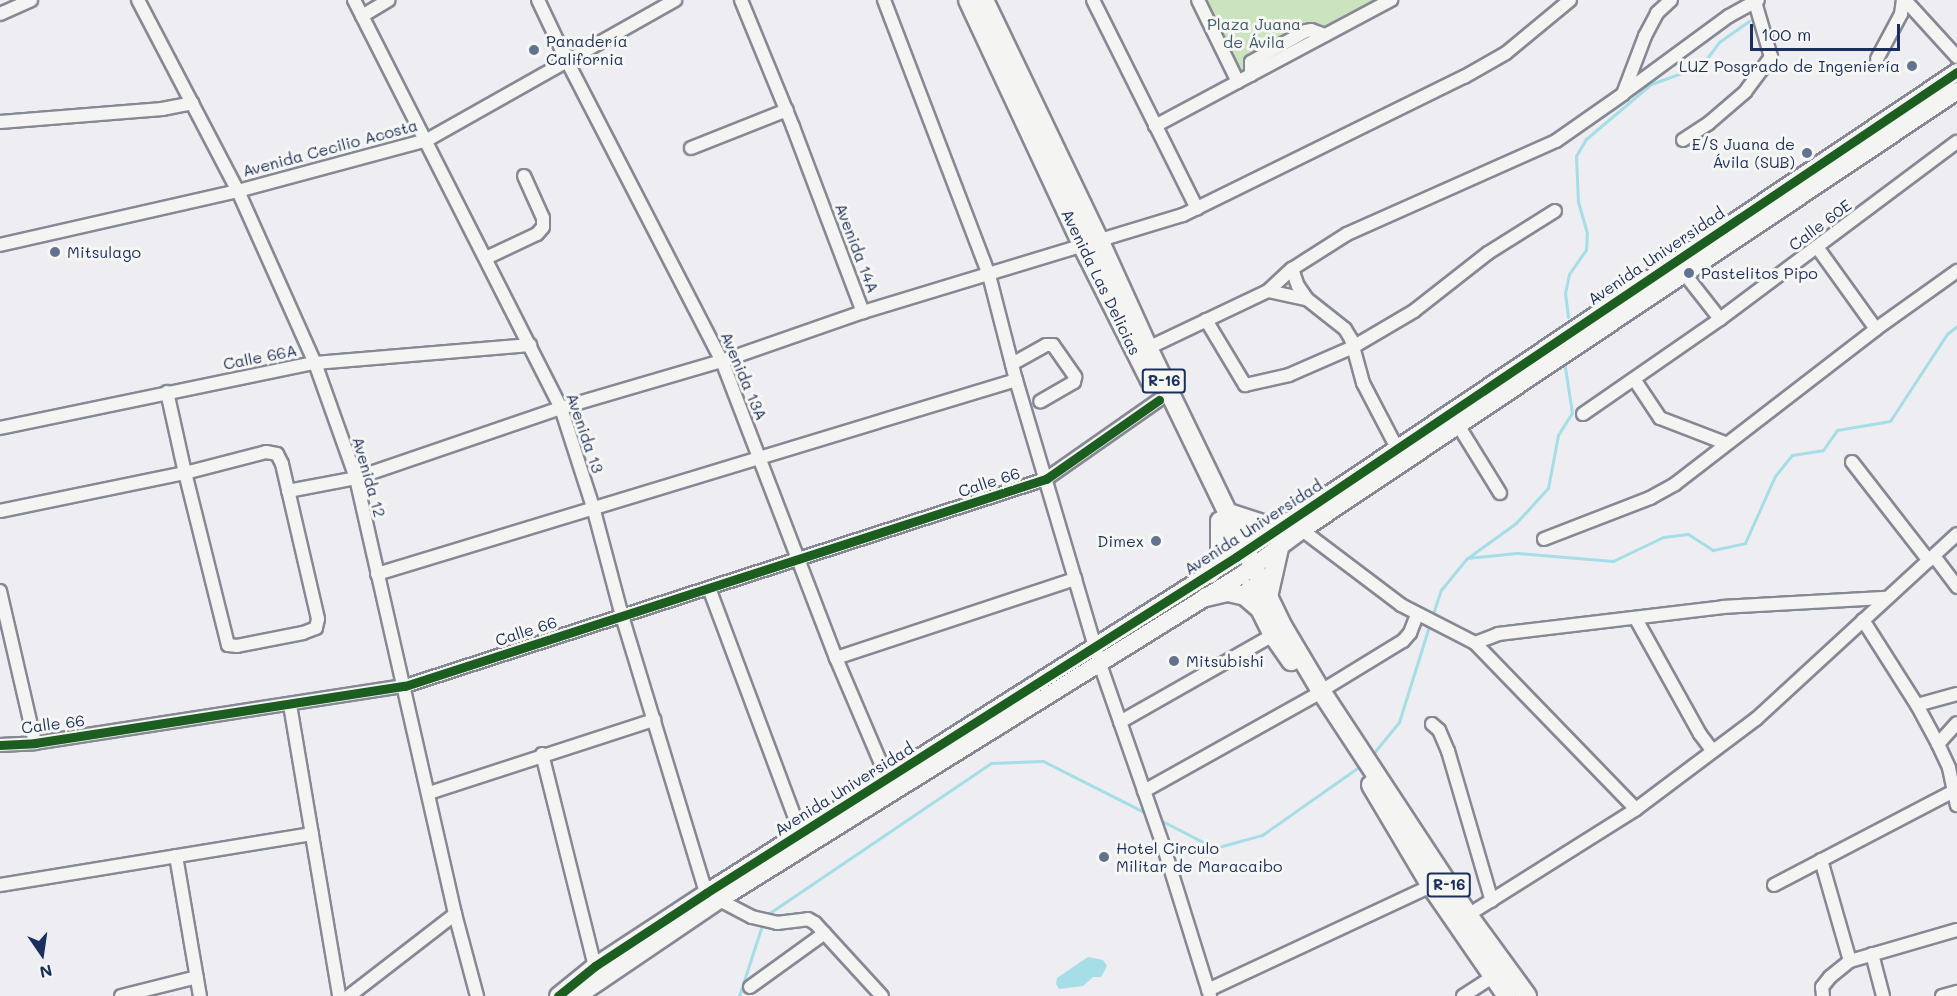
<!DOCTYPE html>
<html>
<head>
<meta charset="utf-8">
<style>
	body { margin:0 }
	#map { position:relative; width:1957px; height:996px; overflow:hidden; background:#ededf2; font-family:Mali,sans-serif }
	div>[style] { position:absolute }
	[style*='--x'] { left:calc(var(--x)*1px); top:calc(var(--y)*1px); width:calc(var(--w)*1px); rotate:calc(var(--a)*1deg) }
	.green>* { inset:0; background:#cce3c0 }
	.water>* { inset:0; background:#a5dee6 }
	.stream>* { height:3px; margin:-1.5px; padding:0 1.5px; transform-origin:1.5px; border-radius:1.5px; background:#a5dee6 }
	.roads { filter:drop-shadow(2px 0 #868994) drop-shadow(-2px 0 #868994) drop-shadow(0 2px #868994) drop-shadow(0 -2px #868994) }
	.street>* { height:12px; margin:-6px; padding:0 6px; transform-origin:6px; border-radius:6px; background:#f4f4f3 }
	.secondary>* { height:16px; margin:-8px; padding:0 8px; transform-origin:8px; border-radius:8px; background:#f4f4f3 }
	.primary>* { height:18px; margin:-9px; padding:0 9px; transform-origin:9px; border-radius:9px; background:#f4f4f3 }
	.cycleway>* { height:9px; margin:-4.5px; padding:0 4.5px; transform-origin:4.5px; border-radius:4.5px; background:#1b5e20 }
	.dots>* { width:16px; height:16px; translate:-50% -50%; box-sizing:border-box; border:3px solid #f6f6f2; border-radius:50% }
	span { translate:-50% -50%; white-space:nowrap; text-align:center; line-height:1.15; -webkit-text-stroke:6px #f6f6f2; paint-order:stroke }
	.shield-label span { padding:2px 4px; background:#f6f6f2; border:2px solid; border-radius:4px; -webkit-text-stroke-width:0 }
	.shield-label { font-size:15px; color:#1b2f5e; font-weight:700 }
	.park-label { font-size:16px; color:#405a6c }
	.poi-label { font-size:16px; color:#1b2f5e }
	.left { translate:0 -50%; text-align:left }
	.right { translate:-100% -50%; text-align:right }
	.street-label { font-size:16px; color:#1b2f5e }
	.north { position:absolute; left:12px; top:924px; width:60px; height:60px; -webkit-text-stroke:4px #f6f6f2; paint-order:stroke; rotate:167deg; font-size:16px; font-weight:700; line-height:24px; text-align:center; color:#1b2f5e }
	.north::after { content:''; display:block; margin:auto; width:21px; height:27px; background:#1b2f5e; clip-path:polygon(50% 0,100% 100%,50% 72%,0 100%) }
	.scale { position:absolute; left:1750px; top:24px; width:150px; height:27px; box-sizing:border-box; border:3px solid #1b2f5e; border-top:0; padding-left:8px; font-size:18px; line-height:21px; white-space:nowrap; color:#1b2f5e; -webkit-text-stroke:4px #f6f6f2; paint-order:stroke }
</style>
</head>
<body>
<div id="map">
	<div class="green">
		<div style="clip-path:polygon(1200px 0,1387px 0,1239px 79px)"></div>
	</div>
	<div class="water">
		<div style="clip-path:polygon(1088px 957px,1103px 960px,1107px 966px,1101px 977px,1093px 977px,1083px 986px,1059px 989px,1056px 984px,1057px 978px)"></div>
	</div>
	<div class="stream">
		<div style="--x:1568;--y:317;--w:24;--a:-97"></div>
		<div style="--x:1565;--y:293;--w:19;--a:-78"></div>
		<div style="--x:1569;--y:274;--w:29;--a:-55"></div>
		<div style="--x:1586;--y:250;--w:17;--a:-87"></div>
		<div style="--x:1587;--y:233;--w:32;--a:-106"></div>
		<div style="--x:1578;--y:202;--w:46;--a:-92.5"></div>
		<div style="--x:1576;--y:156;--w:20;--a:-60"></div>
		<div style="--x:1586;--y:139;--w:85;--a:-40.2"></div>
		<div style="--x:1651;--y:84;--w:53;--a:-19.8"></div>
		<div style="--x:1701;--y:66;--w:30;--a:-53"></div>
		<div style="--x:1719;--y:42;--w:37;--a:-35"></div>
		<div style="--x:1469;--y:557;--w:58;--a:-35.9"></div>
		<div style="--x:1516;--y:523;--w:47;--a:-47.6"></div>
		<div style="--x:1548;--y:488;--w:54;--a:-79.3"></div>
		<div style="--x:1558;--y:435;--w:26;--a:-58"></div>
		<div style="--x:1572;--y:413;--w:47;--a:-98.7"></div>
		<div style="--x:1432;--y:617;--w:28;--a:-72"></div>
		<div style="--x:1441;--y:590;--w:41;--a:-50.9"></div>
		<div style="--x:1467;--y:558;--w:50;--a:-5.7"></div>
		<div style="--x:1517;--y:553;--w:96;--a:4.8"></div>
		<div style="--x:1613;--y:561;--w:55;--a:-25.6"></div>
		<div style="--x:1663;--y:537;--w:25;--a:-7"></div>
		<div style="--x:1688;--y:534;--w:30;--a:33"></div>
		<div style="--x:1713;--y:550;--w:33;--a:-12"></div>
		<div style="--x:1745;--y:543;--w:73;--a:-65.9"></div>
		<div style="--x:1775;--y:476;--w:27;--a:-51"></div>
		<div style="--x:1792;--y:455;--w:31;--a:-9"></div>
		<div style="--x:1823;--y:450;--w:24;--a:-55"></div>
		<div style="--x:1837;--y:430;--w:54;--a:-9.6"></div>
		<div style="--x:1890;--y:421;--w:104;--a:-56.8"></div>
		<div style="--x:1947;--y:334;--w:13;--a:-39"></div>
		<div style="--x:1372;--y:755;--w:43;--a:-50.7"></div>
		<div style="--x:1399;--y:722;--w:104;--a:-72.6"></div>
		<div style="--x:1158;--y:819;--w:64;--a:27"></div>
		<div style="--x:1215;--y:848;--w:49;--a:-15.5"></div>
		<div style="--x:1262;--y:835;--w:123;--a:-35.1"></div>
		<div style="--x:765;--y:916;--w:273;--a:-34.1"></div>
		<div style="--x:991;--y:763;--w:52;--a:-2.2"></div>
		<div style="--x:1043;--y:761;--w:115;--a:26.8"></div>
		<div style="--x:739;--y:996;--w:78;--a:-72"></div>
	</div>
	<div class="roads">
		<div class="street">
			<div style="--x:138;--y:0;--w:216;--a:62.4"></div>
			<div style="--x:238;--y:191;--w:188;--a:65.9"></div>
			<div style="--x:315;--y:363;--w:122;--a:70.4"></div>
			<div style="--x:356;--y:478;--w:447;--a:77.2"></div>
			<div style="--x:455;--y:914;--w:85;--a:75"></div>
			<div style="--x:354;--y:0;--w:458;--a:63.1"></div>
			<div style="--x:561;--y:408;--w:104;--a:72.1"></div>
			<div style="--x:593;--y:507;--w:113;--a:75.1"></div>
			<div style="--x:622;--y:616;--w:289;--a:73.1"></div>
			<div style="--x:706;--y:893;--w:52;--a:27.6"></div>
			<div style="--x:752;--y:917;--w:26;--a:13"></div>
			<div style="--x:777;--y:923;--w:31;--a:-7"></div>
			<div style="--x:808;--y:919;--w:8;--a:30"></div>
			<div style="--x:815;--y:923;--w:99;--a:47.5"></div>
			<div style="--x:538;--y:0;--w:65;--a:64.6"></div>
			<div style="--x:566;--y:59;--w:340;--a:62.7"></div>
			<div style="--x:722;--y:361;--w:318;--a:69"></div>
			<div style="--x:836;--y:658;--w:133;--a:66.9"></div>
			<div style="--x:741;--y:0;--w:137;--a:67.7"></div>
			<div style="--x:793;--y:127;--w:198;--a:69.3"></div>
			<div style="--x:863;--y:312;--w:334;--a:-16.9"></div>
			<div style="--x:1183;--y:215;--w:313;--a:-26.2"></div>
			<div style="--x:1464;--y:77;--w:48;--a:-29.7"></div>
			<div style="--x:1506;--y:53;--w:83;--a:-39.6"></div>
			<div style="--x:884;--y:0;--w:294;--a:69.1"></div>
			<div style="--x:989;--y:275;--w:108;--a:75.6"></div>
			<div style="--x:1016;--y:380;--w:296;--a:73.5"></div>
			<div style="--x:1100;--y:664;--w:195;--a:70.8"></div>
			<div style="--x:1164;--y:848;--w:155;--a:72.7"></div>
			<div style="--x:1093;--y:0;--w:233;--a:63.5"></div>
			<div style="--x:1198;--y:0;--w:91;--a:64"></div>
			<div style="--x:1905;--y:0;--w:77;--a:47.6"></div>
			<div style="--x:0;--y:14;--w:34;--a:-24"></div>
			<div style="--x:362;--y:16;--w:31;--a:-31"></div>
			<div style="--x:1877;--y:59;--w:51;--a:-61.9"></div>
			<div style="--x:1901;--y:14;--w:14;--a:-82"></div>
			<div style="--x:1251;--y:75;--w:13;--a:-90"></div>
			<div style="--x:1251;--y:62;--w:63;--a:-29.4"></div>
			<div style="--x:1306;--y:31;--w:5;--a:-11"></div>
			<div style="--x:1311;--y:30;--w:15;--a:20"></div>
			<div style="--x:1624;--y:93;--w:130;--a:-36.3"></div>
			<div style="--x:1729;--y:16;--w:33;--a:-29"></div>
			<div style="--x:0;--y:122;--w:163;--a:-4.6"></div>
			<div style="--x:162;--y:109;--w:31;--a:-11"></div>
			<div style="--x:1155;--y:126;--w:268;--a:-28.1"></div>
			<div style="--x:1683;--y:140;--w:31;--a:-33"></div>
			<div style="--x:1709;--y:123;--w:48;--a:-40.7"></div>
			<div style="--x:1745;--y:92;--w:44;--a:-53.4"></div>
			<div style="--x:1771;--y:57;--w:57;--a:-106.2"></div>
			<div style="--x:691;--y:148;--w:103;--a:-21.6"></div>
			<div style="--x:0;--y:245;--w:244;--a:-12.8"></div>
			<div style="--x:238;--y:191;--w:196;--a:-15.1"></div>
			<div style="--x:427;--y:140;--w:285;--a:-29.4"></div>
			<div style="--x:1817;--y:247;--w:101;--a:54.3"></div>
			<div style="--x:486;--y:258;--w:56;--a:-25.2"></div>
			<div style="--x:537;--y:234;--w:9;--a:-49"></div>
			<div style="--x:543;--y:227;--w:9;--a:-90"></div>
			<div style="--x:543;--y:218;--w:46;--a:-114.3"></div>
			<div style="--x:1680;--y:268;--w:65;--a:51.9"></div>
			<div style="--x:1292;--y:269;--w:18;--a:71"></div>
			<div style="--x:1298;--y:286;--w:16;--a:55"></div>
			<div style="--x:1268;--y:291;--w:40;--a:12"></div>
			<div style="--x:1307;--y:299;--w:48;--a:38.3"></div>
			<div style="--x:1345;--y:329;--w:12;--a:59"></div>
			<div style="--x:1351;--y:339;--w:46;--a:74.7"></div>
			<div style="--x:1363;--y:383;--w:73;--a:62.4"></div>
			<div style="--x:1206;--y:320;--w:76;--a:59"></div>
			<div style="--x:1245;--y:385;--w:45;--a:-12.8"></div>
			<div style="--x:1289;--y:375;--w:70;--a:-23.6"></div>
			<div style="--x:1353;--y:347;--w:71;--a:-30.5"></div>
			<div style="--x:1414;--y:311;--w:94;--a:-38.1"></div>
			<div style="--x:1488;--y:253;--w:79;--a:-32.1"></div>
			<div style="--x:1148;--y:348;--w:133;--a:-25.4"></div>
			<div style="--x:1268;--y:291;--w:33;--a:-43"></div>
			<div style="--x:1292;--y:269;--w:65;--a:-32.5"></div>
			<div style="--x:1347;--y:234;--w:229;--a:-24"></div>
			<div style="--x:1556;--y:141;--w:82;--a:-35"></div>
			<div style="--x:1623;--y:94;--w:62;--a:-69.2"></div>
			<div style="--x:1645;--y:36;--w:26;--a:-62"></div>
			<div style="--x:1657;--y:13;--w:19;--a:-43"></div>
			<div style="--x:1012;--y:364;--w:39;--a:-29"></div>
			<div style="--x:1046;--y:345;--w:7;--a:0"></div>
			<div style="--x:1053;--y:345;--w:39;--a:55"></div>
			<div style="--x:1075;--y:377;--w:5;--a:101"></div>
			<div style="--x:1074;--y:382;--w:39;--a:150"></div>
			<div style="--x:1634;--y:379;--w:47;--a:56.3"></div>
			<div style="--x:1660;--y:418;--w:70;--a:21"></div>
			<div style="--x:1583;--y:414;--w:167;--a:-34.7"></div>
			<div style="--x:1720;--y:319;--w:296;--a:-36.8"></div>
			<div style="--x:1458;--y:425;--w:80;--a:58.3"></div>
			<div style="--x:0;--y:428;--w:322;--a:-11.7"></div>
			<div style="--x:315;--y:363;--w:216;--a:-4.8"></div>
			<div style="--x:1852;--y:462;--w:125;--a:52.1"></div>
			<div style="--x:288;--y:491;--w:69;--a:-10.8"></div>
			<div style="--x:356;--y:478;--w:217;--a:-18.9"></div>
			<div style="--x:561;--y:408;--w:168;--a:-16.3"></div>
			<div style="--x:722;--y:361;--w:149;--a:-19.2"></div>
			<div style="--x:0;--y:511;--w:189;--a:-11.6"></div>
			<div style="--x:185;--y:473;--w:84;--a:-14.5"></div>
			<div style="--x:266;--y:452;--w:11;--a:10"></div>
			<div style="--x:277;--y:454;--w:11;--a:63"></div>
			<div style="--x:282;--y:464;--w:159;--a:76.9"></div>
			<div style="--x:318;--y:619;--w:9;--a:103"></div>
			<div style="--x:316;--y:628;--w:14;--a:159"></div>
			<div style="--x:303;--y:633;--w:67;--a:168.9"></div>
			<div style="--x:237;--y:646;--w:9;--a:-174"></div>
			<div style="--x:228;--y:645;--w:177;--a:-104"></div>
			<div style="--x:185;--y:473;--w:83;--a:-102.5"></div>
			<div style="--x:1302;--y:530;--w:124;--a:37.1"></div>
			<div style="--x:1401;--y:605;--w:83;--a:27.2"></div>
			<div style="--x:1475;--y:643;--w:231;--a:45.9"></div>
			<div style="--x:1544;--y:539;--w:114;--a:-21.1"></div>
			<div style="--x:1650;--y:498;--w:29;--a:-29"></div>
			<div style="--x:1675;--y:484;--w:254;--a:-37.6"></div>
			<div style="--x:1876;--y:329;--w:100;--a:-35.6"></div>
			<div style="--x:1934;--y:556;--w:39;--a:53"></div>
			<div style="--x:377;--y:574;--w:668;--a:-16.89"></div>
			<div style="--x:709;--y:588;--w:263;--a:69.5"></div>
			<div style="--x:0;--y:591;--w:156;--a:77"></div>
			<div style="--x:1636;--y:619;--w:132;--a:60.9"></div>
			<div style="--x:1700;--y:734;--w:21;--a:53"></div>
			<div style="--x:1863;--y:620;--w:101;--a:57.6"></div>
			<div style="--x:1917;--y:705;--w:44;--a:61.7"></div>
			<div style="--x:1938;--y:744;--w:26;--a:65"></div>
			<div style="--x:1949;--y:768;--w:38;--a:78"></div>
			<div style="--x:1475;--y:643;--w:25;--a:-21"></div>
			<div style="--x:1498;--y:634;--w:227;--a:-6.8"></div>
			<div style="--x:1723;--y:607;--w:163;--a:-3.2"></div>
			<div style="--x:836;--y:658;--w:252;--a:-18.3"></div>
			<div style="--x:1321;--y:691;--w:96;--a:-31.4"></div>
			<div style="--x:1403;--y:641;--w:11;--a:-49"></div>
			<div style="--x:1410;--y:633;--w:19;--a:-69"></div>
			<div style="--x:290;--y:705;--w:295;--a:80.4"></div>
			<div style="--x:1917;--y:705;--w:41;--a:-15.4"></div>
			<div style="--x:1120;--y:722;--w:176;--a:-29.6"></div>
			<div style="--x:1432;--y:724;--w:9;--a:41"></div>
			<div style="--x:1439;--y:730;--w:23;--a:67"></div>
			<div style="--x:1448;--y:751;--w:156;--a:73.7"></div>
			<div style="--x:1938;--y:744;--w:28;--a:-48"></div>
			<div style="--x:0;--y:745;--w:35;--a:-3"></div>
			<div style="--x:35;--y:743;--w:374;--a:-8.8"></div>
			<div style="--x:405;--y:686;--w:674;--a:-17.9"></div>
			<div style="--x:1046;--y:479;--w:138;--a:-35"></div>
			<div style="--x:542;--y:754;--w:219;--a:76"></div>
			<div style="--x:1144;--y:791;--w:195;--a:-29.2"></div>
			<div style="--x:429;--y:793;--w:237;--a:-18"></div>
			<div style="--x:176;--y:856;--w:142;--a:80.3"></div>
			<div style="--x:1821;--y:860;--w:105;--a:74"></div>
			<div style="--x:0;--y:885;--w:316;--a:-9.3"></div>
			<div style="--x:1774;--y:885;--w:203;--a:-27.6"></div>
			<div style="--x:1468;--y:915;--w:199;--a:-32.2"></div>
			<div style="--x:1636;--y:809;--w:150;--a:-36.9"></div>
			<div style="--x:1756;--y:719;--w:273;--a:-42.6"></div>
			<div style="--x:1872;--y:954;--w:43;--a:75.3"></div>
			<div style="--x:750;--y:987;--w:92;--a:-35.8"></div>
			<div style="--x:1208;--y:990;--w:246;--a:-25"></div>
			<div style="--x:121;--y:996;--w:78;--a:-14"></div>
			<div style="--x:349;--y:996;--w:134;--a:-37.7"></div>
			<div style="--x:1463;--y:996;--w:35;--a:-33"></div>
			<div style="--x:1823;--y:996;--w:9;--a:-96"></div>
			<div style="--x:1822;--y:987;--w:13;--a:-51"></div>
			<div style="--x:1830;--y:977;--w:26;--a:-39"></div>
			<div style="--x:1850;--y:961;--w:111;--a:-16.2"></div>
			<div style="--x:1942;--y:996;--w:16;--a:-15"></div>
		</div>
		<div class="secondary">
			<div style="--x:558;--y:996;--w:48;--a:-39"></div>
			<div style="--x:595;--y:966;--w:133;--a:-33.3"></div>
			<div style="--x:706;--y:893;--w:628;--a:-32.37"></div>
			<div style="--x:1236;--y:557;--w:869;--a:-33.93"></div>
			<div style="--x:578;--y:996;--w:171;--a:-34.2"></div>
			<div style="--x:719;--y:900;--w:617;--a:-31.89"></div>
			<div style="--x:1243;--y:574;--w:74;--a:-36.7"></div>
			<div style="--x:1302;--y:530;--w:789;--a:-33.83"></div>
		</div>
		<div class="primary">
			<div style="--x:968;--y:0;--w:272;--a:65"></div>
			<div style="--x:1083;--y:247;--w:149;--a:63.3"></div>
			<div style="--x:984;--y:0;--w:268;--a:64.4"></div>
			<div style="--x:1100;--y:242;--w:116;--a:65.6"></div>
			<div style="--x:1148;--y:348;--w:310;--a:64.2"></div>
			<div style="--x:1283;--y:627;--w:74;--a:59.3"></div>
			<div style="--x:1321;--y:691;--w:268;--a:56.7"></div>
			<div style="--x:1468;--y:915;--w:100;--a:53.9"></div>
			<div style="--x:1229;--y:513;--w:38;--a:18"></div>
			<div style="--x:1265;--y:525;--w:25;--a:-7"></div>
			<div style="--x:1210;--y:574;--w:21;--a:-62"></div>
			<div style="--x:1220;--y:555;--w:34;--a:-90"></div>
			<div style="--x:1250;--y:589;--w:51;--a:63.4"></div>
			<div style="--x:1273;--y:635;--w:32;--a:55"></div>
			<div style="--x:1206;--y:597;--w:23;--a:-13"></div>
			<div style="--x:1228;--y:592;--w:17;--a:13"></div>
			<div style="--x:1245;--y:596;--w:18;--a:41"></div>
			<div style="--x:1268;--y:597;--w:50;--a:-77.3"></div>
			<div style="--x:1371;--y:785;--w:117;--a:59.3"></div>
			<div style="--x:1431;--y:886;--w:134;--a:55.4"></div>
		</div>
	</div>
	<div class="cycleway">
		<div style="--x:0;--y:745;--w:35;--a:-3"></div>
		<div style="--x:35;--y:743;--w:374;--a:-8.8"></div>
		<div style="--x:405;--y:686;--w:674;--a:-17.9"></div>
		<div style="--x:1046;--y:479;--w:138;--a:-35"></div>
		<div style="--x:558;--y:996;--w:48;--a:-39"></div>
		<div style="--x:595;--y:966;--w:133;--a:-33.3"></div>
		<div style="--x:706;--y:893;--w:628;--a:-32.37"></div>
		<div style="--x:1236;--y:557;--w:869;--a:-33.93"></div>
	</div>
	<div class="dots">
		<div style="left:534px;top:50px;background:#647292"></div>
		<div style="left:1912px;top:66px;background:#647292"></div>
		<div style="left:1807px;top:153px;background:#647292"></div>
		<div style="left:55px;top:252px;background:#647292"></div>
		<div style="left:1689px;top:273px;background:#647292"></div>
		<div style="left:1156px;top:541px;background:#647292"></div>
		<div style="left:1174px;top:661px;background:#647292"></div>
		<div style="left:1104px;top:857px;background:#647292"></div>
	</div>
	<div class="shield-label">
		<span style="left:1164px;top:381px">R-16</span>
		<span style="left:1449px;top:885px">R-16</span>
	</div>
	<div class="park-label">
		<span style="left:1254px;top:33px">Plaza Juana<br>de Ávila</span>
	</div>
	<div class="poi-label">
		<span class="left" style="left:546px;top:50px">Panadería<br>California</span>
		<span class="right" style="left:1900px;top:66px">LUZ Posgrado de Ingeniería</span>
		<span class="right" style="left:1795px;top:153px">E/S Juana de<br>Ávila (SUB)</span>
		<span class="left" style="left:67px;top:252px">Mitsulago</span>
		<span class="left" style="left:1701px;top:273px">Pastelitos Pipo</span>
		<span class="right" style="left:1144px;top:541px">Dimex</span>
		<span class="left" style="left:1186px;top:661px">Mitsubishi</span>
		<span class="left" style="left:1116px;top:857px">Hotel Circulo<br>Militar de Maracaibo</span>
	</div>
	<div class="street-label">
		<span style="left:330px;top:148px;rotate:-15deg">Avenida Cecilio Acosta</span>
		<span style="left:1820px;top:225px;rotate:-37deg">Calle 60E</span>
		<span style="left:857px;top:248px;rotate:69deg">Avenida 14A</span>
		<span style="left:1656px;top:256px;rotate:-34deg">Avenida Universidad</span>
		<span style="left:1101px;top:282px;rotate:64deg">Avenida Las Delicias</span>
		<span style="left:260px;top:357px;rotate:-11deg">Calle 66A</span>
		<span style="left:744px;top:376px;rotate:67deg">Avenida 13A</span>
		<span style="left:585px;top:433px;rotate:71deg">Avenida 13</span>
		<span style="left:369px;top:477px;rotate:74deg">Avenida 12</span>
		<span style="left:989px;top:482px;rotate:-18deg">Calle 66</span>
		<span style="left:1253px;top:527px;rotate:-33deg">Avenida Universidad</span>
		<span style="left:526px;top:631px;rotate:-18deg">Calle 66</span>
		<span style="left:53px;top:724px;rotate:-7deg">Calle 66</span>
		<span style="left:844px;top:789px;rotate:-32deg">Avenida Universidad</span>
	</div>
	<div class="north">N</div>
	<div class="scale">100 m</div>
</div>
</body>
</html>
